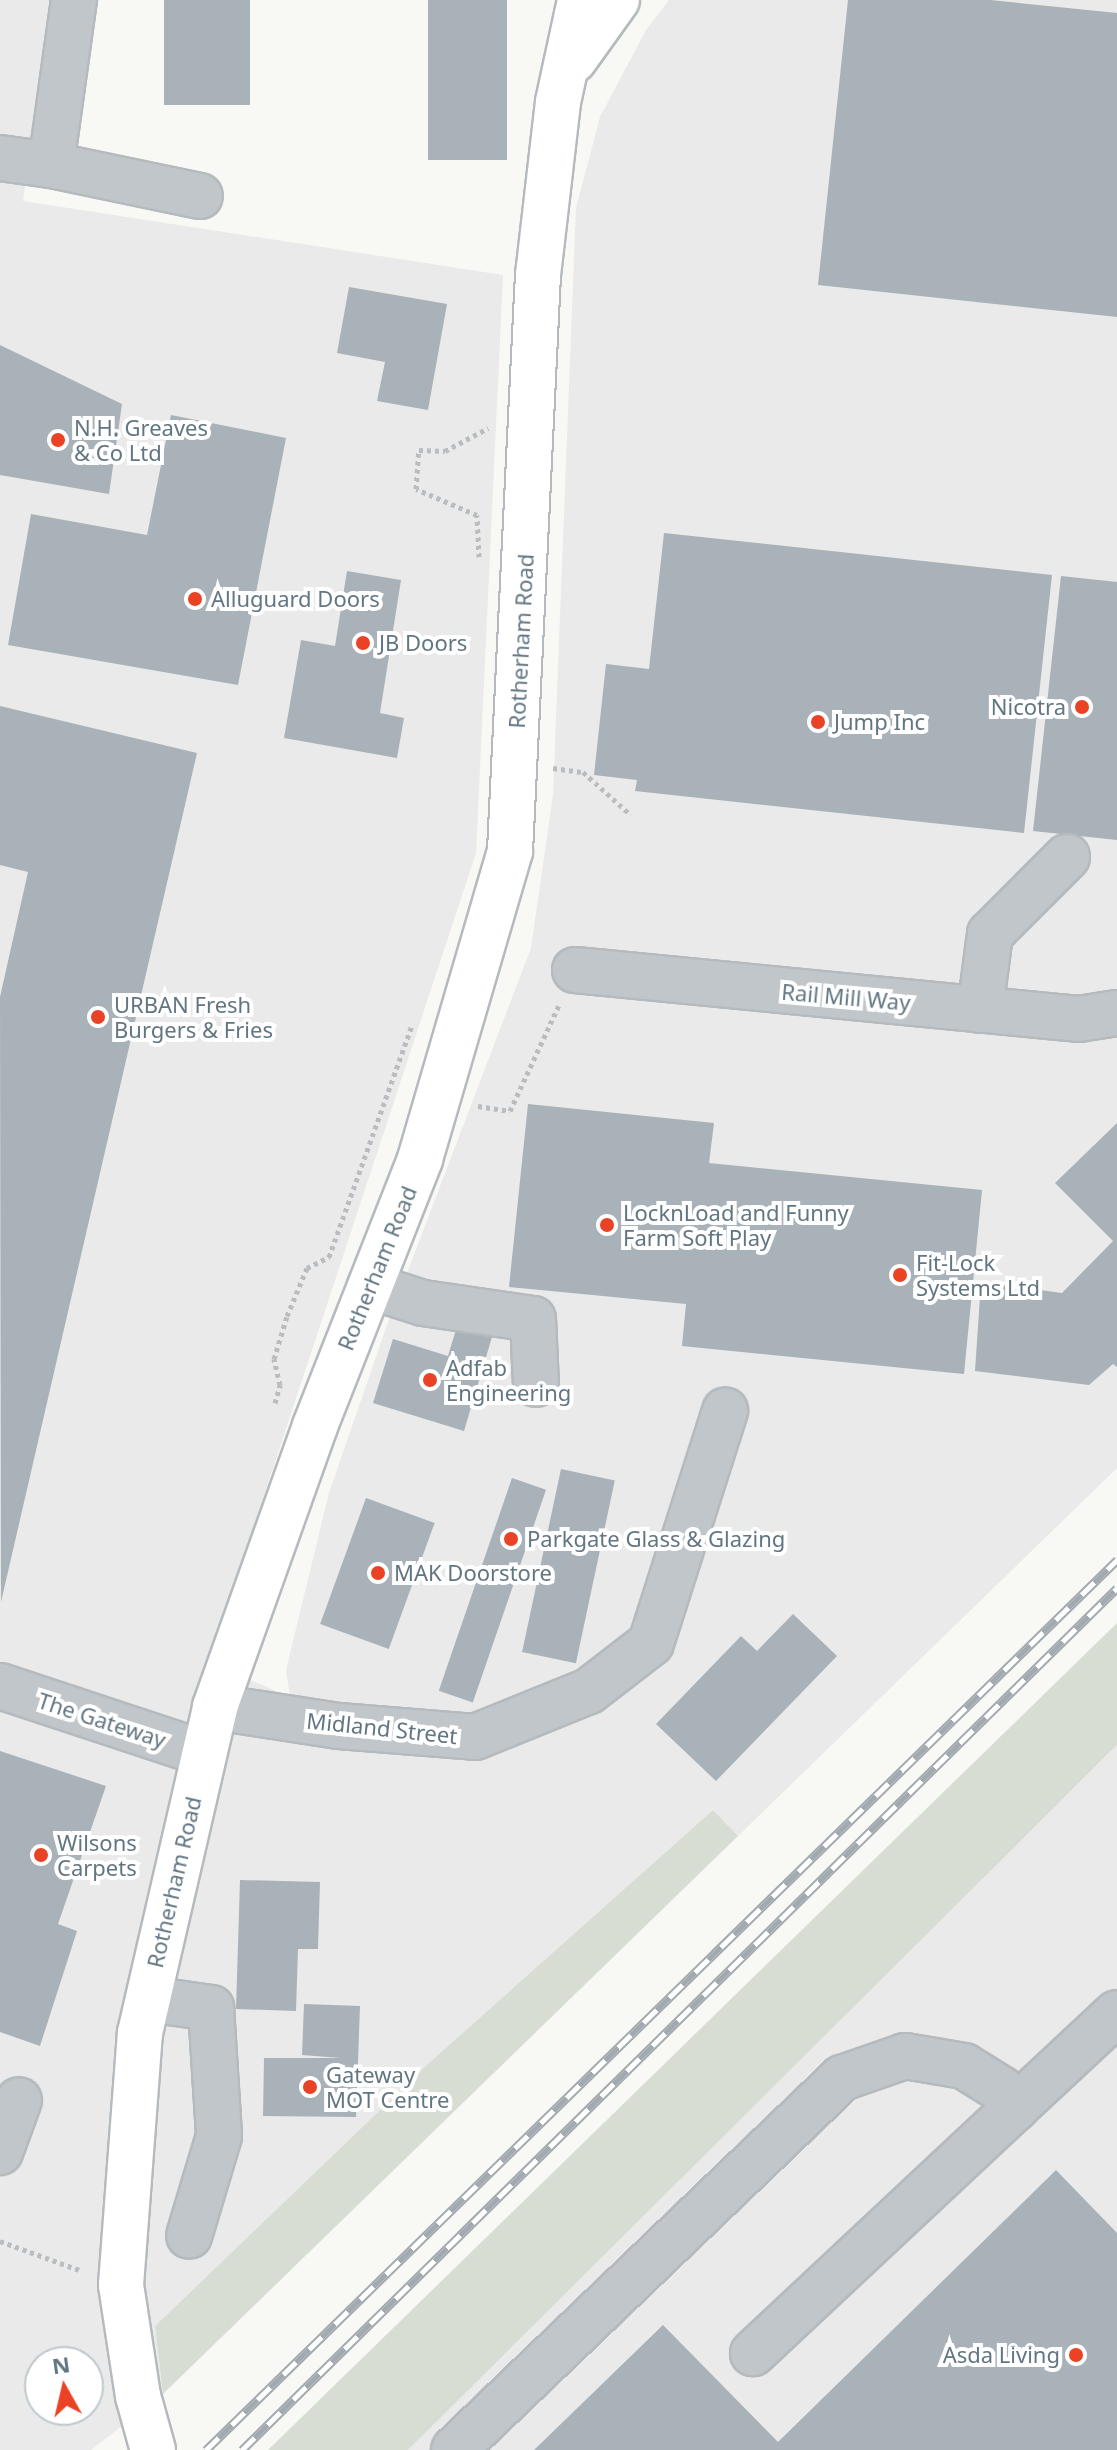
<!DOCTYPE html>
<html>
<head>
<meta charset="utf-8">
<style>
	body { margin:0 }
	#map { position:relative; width:1117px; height:2450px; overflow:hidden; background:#f8f8f5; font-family:"Noto Sans",sans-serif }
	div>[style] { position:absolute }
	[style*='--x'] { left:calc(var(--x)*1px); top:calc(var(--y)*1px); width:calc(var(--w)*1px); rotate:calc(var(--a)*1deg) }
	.built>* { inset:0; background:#e9eae9 }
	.green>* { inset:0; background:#d8ddd4 }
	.building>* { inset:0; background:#a8b2b8; transform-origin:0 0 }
	.path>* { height:5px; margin-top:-2.5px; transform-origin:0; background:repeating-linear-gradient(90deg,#b9bdc0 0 4px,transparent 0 8px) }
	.roads { filter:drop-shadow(2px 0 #b4babe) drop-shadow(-2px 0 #b4babe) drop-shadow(0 2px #b4babe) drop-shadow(0 -2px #b4babe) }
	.minor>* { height:44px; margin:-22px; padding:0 22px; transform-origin:22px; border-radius:22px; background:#c1c6ca }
	.major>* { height:44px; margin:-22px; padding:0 22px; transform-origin:22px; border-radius:22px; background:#fff }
	.rail>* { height:9px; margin-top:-4.5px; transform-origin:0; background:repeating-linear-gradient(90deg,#fff 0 18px,#a2aab0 0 36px); box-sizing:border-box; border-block:2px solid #a2aab0 }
	.dots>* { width:22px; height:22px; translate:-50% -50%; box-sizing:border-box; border:4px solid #fff; border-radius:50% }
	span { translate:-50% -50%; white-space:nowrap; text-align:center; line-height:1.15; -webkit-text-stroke:8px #fff; paint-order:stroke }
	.poi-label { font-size:22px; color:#627682 }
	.left { translate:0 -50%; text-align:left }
	.right { translate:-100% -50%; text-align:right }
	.street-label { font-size:22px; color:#627682 }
	.north { position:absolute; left:24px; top:2346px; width:80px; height:80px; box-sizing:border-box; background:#fff; border:2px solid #c0c8cd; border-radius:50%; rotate:352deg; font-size:22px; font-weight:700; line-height:32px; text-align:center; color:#627682 }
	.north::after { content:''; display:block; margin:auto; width:28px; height:36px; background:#ea4224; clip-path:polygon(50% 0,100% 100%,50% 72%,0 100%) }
</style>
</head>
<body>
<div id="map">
	<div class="built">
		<div style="clip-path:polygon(evenodd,0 0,49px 0,23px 201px,503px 275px,476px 853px,209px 1662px,290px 1697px,286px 1670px,329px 1493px,386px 1328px,531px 948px,553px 795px,576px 208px,600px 117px,646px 30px,669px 0,1117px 0,1117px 1468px,738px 1836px,713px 1810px,429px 2063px,155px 2326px,163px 2394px,91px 2450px,0 2450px,0 0,40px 2362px,88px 2362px,88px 2410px,40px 2410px,40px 2362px)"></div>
		<div style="clip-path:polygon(1117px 1745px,1117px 2450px,408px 2450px,552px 2305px)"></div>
	</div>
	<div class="green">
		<div style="clip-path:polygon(1117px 1623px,1117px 1745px,408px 2450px,268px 2450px)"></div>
		<div style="clip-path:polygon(713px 1810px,738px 1836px,163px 2394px,155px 2326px,429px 2063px)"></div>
	</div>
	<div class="building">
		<div style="left:164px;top:0;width:86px;height:105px"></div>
		<div style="left:428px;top:0;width:79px;height:160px"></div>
		<div style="clip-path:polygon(848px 0,990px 0,1117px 13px,1117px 317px,818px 285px)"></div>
		<div style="clip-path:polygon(349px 287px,447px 304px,428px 410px,377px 401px,385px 362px,337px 353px)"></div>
		<div style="clip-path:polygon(0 345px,122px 404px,109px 494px,0 475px)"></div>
		<div style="clip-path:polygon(171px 415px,286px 438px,238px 685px,8px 645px,31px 514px,147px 535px)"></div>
		<div style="clip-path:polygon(664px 533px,1052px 575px,1024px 833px,635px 791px,637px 780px,594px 775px,606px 664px,649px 669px)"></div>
		<div style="clip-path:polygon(347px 571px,401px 580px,380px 713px,404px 718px,397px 758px,284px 738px,301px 640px,335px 646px)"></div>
		<div style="clip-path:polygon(1061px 576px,1117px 582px,1117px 840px,1033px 831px)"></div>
		<div style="clip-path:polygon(0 706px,197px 753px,1px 1602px,0 997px,28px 872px,0 865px)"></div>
		<div style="clip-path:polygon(528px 1104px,714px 1123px,709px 1163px,982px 1190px,964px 1374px,682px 1346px,686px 1304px,509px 1287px)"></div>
		<div style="clip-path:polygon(1117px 1123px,1117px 1367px,1113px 1364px,1089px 1385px,975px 1371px,981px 1282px,1062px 1293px,1113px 1241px,1055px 1183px)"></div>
		<div style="clip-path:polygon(457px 1326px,492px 1337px,464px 1431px,373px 1403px,393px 1339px,448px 1356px)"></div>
		<div style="left:561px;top:1469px;width:55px;height:187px;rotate:12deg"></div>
		<div style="left:512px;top:1478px;width:36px;height:225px;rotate:19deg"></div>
		<div style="left:366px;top:1498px;width:73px;height:134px;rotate:20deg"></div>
		<div style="clip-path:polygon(793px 1614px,837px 1656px,716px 1781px,656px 1724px,741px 1636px,757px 1651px)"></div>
		<div style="clip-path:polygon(0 1751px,106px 1786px,58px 1924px,77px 1931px,40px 2046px,0 2032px)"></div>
		<div style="clip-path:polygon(240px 1880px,320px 1882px,318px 1949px,298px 1949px,296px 2011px,236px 2009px)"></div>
		<div style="clip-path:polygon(304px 2004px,360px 2006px,356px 2117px,263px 2116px,264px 2058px,341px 2058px,302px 2055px)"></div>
		<div style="clip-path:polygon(1056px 2170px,1117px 2233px,1117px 2450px,534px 2450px,663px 2325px,778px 2442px)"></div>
	</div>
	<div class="path">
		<div style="--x:479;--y:557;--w:42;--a:-92.7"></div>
		<div style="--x:477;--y:515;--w:66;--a:-156.9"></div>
		<div style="--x:416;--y:489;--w:39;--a:-86"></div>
		<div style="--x:419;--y:450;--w:26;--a:2"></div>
		<div style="--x:445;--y:451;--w:49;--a:-28.1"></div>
		<div style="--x:553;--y:768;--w:30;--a:8"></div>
		<div style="--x:583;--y:772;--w:64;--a:41.9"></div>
		<div style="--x:478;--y:1106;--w:32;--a:9"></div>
		<div style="--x:510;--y:1111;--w:117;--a:-65.2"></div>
		<div style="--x:275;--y:1403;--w:19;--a:-74"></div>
		<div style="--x:280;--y:1385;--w:27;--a:-103"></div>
		<div style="--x:274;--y:1359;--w:45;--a:-73.2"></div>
		<div style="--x:287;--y:1316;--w:52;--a:-67.4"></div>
		<div style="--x:307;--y:1268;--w:25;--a:-27"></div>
		<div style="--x:329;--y:1257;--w:246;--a:-70.3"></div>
		<div style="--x:0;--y:2241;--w:87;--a:20.1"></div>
	</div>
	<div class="roads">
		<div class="minor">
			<div style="--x:0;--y:158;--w:51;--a:7.8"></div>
			<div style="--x:51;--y:165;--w:152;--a:11.8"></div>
			<div style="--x:51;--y:165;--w:167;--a:-82.1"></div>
			<div style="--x:575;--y:970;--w:506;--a:5.55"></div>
			<div style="--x:1079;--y:1019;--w:38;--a:-9"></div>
			<div style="--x:980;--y:1010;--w:77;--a:-82.5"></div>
			<div style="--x:990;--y:934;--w:109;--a:-45"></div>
			<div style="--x:370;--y:1286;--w:56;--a:17.8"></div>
			<div style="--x:423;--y:1303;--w:111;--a:8.3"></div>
			<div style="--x:533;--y:1319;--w:65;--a:87.4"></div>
			<div style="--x:0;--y:1686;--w:214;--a:18.3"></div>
			<div style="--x:215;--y:1707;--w:125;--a:8.7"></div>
			<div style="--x:339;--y:1726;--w:136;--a:4.6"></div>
			<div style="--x:475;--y:1737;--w:123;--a:-22"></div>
			<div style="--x:589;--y:1691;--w:78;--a:-37.7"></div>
			<div style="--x:651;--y:1643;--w:244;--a:-72.3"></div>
			<div style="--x:148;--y:1999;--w:64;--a:8.1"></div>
			<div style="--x:211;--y:2008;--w:128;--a:86.4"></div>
			<div style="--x:219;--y:2136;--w:104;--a:106.7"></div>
			<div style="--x:1015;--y:2108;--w:139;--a:-43"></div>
			<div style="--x:0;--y:2152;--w:55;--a:-69.9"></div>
			<div style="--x:454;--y:2450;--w:538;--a:-43.79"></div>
			<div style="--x:842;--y:2078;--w:67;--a:-19.2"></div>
			<div style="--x:905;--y:2056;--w:60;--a:9.6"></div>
			<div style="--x:964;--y:2066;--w:44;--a:31.9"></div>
			<div style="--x:1001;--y:2089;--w:24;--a:54"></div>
			<div style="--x:1015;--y:2108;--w:359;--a:136.9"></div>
		</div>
		<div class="major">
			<div style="--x:574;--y:60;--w:74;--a:-54.4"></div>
			<div style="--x:153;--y:2450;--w:56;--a:-105.5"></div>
			<div style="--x:138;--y:2396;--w:112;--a:-98.7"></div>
			<div style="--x:121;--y:2285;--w:253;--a:-85.7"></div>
			<div style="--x:140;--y:2033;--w:335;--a:-77"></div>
			<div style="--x:215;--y:1707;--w:298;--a:-70.4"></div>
			<div style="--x:315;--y:1426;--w:287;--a:-68.5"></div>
			<div style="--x:420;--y:1159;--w:321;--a:-73.7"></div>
			<div style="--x:510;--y:851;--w:577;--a:-87.22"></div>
			<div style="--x:538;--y:275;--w:174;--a:-83.4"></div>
			<div style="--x:558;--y:102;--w:104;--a:-77.8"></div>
		</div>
	</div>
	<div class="rail">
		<div style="--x:206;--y:2450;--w:1274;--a:-44.33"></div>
		<div style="--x:242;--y:2450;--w:1228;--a:-44.57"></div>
	</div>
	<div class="dots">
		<div style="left:58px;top:440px;background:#ea4224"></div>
		<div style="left:195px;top:599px;background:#ea4224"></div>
		<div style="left:363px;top:643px;background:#ea4224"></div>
		<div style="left:1082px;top:707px;background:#ea4224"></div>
		<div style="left:818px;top:722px;background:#ea4224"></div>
		<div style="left:98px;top:1017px;background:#ea4224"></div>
		<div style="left:607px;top:1225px;background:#ea4224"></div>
		<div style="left:900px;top:1275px;background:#ea4224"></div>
		<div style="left:430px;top:1380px;background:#ea4224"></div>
		<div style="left:511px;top:1539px;background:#ea4224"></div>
		<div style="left:378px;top:1573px;background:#ea4224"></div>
		<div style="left:41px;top:1855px;background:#ea4224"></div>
		<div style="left:310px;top:2087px;background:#ea4224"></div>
		<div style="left:1076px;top:2355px;background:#ea4224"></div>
	</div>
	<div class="poi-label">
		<span class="left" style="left:74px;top:440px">N.H. Greaves<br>&amp; Co Ltd</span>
		<span class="left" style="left:211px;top:599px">Alluguard Doors</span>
		<span class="left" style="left:379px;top:643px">JB Doors</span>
		<span class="right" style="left:1066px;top:707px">Nicotra</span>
		<span class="left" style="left:834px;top:722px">Jump Inc</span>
		<span class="left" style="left:114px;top:1017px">URBAN Fresh<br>Burgers &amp; Fries</span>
		<span class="left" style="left:623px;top:1225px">LocknLoad and Funny<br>Farm Soft Play</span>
		<span class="left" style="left:916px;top:1275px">Fit-Lock<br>Systems Ltd</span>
		<span class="left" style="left:446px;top:1380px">Adfab<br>Engineering</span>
		<span class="left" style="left:527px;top:1539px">Parkgate Glass &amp; Glazing</span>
		<span class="left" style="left:394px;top:1573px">MAK Doorstore</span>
		<span class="left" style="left:57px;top:1855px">Wilsons<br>Carpets</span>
		<span class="left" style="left:326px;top:2087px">Gateway<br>MOT Centre</span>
		<span class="right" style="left:1060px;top:2355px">Asda Living</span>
	</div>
	<div class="street-label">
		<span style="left:521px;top:641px;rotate:-87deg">Rotherham Road</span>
		<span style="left:846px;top:997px;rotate:5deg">Rail Mill Way</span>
		<span style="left:377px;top:1268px;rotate:-68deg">Rotherham Road</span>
		<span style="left:102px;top:1720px;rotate:18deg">The Gateway</span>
		<span style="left:382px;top:1728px;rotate:6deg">Midland Street</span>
		<span style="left:174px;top:1882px;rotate:-77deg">Rotherham Road</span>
	</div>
	<div class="north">N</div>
</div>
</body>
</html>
